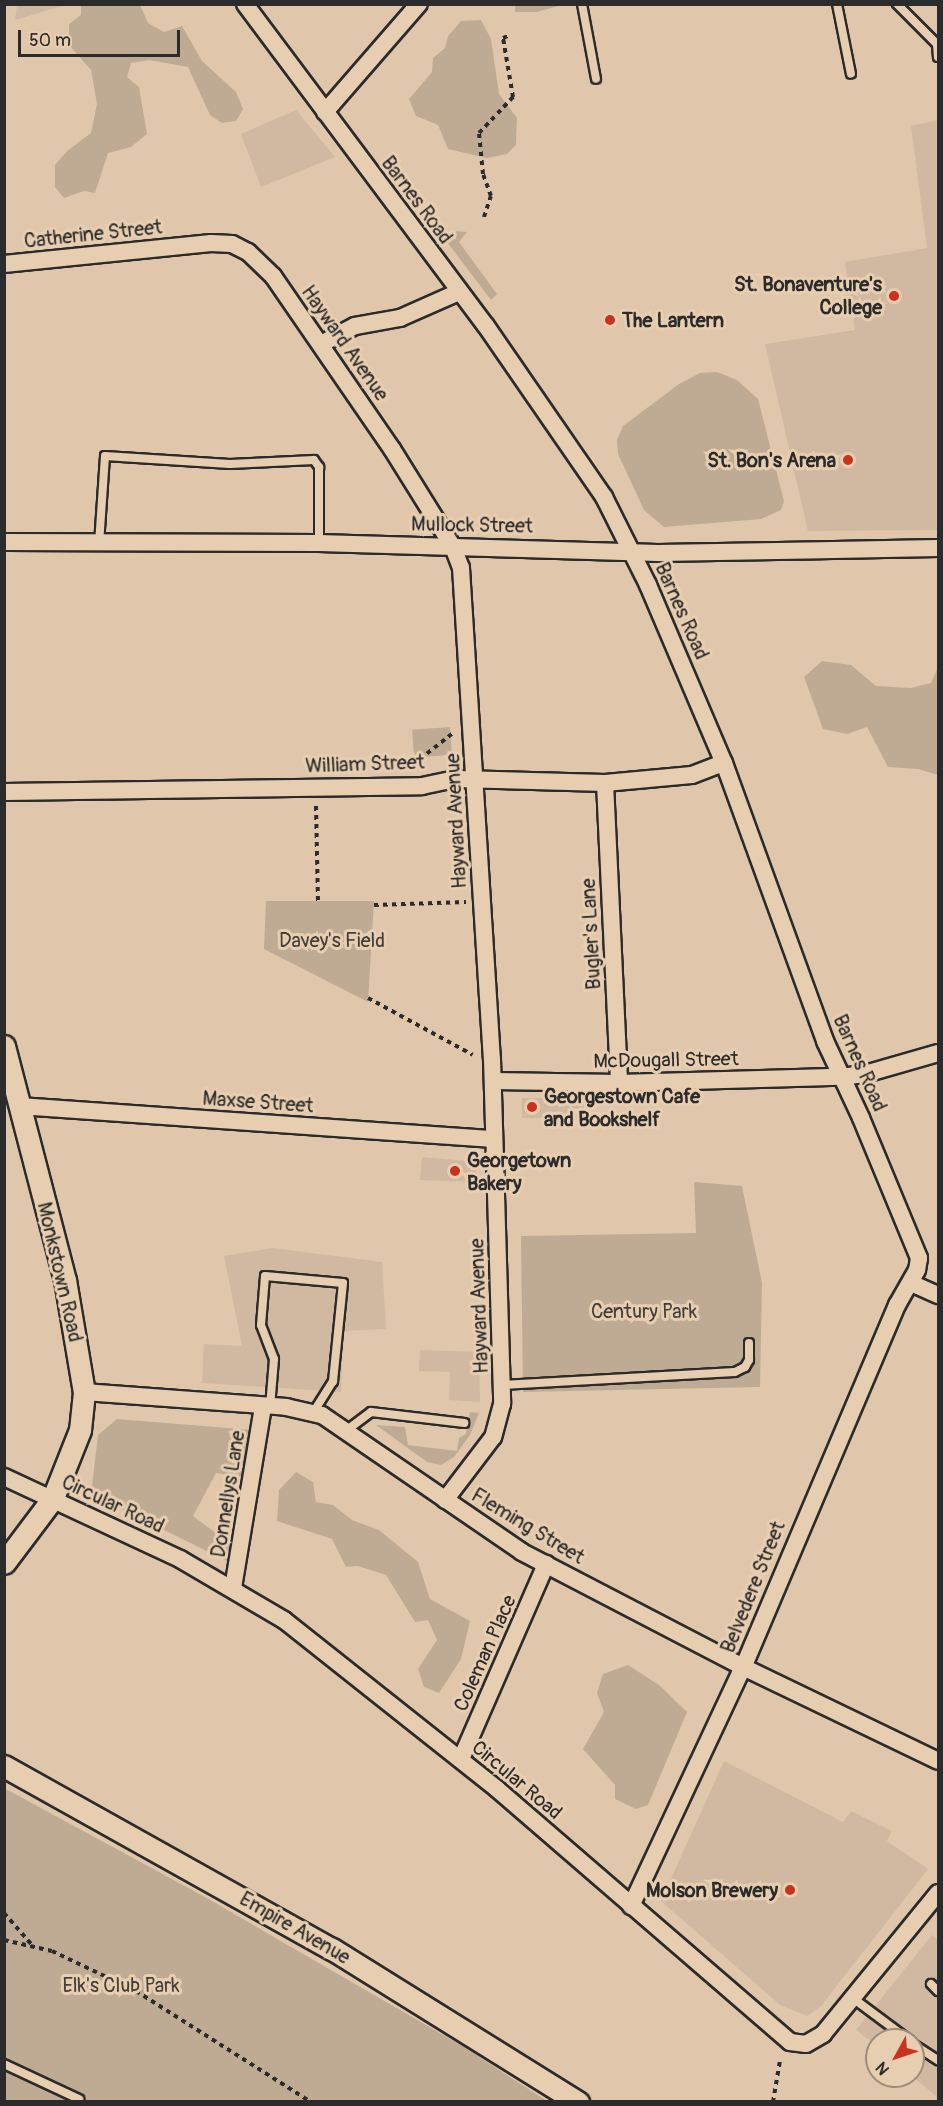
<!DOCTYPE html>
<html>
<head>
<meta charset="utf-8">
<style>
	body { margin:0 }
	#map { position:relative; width:943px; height:2106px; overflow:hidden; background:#e0c7ab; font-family:Pangolin,sans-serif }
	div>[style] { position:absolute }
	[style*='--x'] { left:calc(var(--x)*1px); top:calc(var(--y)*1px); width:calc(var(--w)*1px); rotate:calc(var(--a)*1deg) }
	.built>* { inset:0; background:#d0b9a0; transform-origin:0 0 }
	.green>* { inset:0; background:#bfab93; transform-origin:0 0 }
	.path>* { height:4px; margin-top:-2px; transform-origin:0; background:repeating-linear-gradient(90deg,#2b2b2b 0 4.5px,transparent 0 9px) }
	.roads { filter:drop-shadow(2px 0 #2b2b2b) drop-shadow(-2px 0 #2b2b2b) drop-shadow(0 2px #2b2b2b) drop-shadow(0 -2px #2b2b2b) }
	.service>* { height:8px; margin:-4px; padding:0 4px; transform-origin:4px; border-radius:4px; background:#e8ceb0 }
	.minor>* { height:16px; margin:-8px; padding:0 8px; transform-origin:8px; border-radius:8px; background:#e8ceb0 }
	.tertiary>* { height:21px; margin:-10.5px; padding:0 10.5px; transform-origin:10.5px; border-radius:10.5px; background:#e8ceb0 }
	.dots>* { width:16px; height:16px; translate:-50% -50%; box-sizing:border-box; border:3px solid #e8ceb0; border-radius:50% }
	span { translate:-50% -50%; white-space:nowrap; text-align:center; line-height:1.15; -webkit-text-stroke:6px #e8ceb0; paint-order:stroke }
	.street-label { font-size:20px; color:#2b2b2b }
	.poi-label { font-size:20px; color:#2b2b2b; font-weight:700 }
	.right { translate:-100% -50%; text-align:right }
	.left { translate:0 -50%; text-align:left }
	.park-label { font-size:20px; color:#413e3b }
	.frame { position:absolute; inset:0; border:6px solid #2b2b2b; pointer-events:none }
	.north { position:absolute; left:865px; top:2028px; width:60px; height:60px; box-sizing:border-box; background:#e8ceb0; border:2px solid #9c8d7b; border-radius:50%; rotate:230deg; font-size:16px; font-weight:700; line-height:24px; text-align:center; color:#2b2b2b }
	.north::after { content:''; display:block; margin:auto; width:21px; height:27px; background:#c8321e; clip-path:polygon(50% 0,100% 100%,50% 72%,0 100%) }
	.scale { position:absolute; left:18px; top:30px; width:162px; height:27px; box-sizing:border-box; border:3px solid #2b2b2b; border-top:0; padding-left:8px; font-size:18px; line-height:21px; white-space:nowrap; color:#2b2b2b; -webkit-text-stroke:4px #e8ceb0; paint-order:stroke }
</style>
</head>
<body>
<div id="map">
	<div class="built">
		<div style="clip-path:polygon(17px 5px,17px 4px,65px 5px,15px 20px)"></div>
		<div style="clip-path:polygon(296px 110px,335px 157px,261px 187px,241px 134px)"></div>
		<div style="clip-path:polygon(938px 120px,938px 530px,808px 531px,765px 344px,855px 330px,845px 262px,927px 248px,911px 126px)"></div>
		<div style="left:584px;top:1098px;width:20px;height:62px;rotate:90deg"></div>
		<div style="clip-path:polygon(422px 1157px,477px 1162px,476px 1182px,420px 1180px)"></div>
		<div style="clip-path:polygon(273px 1248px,382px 1262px,386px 1329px,343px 1331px,341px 1392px,202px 1383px,204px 1344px,242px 1346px,224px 1256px)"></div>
		<div style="clip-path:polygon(420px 1350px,479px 1352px,480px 1402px,449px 1400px,450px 1372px,419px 1371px)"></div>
		<div style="clip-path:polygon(724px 1761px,843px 1822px,851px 1811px,892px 1831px,887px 1841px,928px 1869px,821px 2006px,807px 2016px,780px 2005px,661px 1901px)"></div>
		<div style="clip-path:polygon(932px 1935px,938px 1940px,938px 2098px,912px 2076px,913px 2040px,877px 2040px,877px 2046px,856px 2030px)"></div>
	</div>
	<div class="green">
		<div style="clip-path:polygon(81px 5px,140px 5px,148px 23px,164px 32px,182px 26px,202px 61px,236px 92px,243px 109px,236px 121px,222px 123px,210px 115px,188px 67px,149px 60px,131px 63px,127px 77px,139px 87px,147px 134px,131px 147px,108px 153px,95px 193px,84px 191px,64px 198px,55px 187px,55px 165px,67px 151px,91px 133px,97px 104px,91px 70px,69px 45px,69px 24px,81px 15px)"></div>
		<div style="clip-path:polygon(515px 5px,515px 4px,562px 5px,537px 12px,515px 12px)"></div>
		<div style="clip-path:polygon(481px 20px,491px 39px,499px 94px,517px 118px,516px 145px,507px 154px,487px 158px,448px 149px,438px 125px,416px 116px,409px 99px,432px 72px,433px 58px,445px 48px,448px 36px,461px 21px)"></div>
		<div style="clip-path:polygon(457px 231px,467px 232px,459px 242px,497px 294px,491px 300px,444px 238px)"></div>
		<div style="clip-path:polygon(717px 372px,737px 380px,758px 399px,784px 501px,781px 510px,761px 519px,664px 527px,644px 510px,618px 454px,617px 440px,623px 426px,679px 384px,700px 373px)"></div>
		<div style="clip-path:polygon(822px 661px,851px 665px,876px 686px,911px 688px,931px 683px,938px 667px,938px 775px,918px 769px,888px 767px,867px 727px,847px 734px,823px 729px,804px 677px)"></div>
		<div style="left:450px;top:727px;width:28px;height:38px;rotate:86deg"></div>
		<div style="clip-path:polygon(266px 901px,374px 901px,368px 1002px,264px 949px)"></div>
		<div style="clip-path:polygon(694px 1182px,742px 1186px,762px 1283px,760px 1387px,523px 1392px,521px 1236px,696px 1233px)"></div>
		<div style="clip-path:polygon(470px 1412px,479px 1413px,470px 1435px,454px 1457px,441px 1465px,427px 1462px,376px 1425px,405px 1427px,408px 1445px,457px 1451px,459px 1438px,466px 1434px)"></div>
		<div style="clip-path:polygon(117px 1419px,253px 1430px,243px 1477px,216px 1473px,193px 1516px,232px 1545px,229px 1562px,99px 1498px,92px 1486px,98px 1435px)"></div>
		<div style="clip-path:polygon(296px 1472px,313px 1482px,316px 1502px,333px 1505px,352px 1520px,379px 1530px,418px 1562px,430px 1599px,470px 1621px,461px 1659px,439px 1693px,424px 1687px,418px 1669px,437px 1640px,428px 1620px,415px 1622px,386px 1575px,358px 1566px,346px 1567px,332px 1539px,277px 1521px,279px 1490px)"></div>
		<div style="clip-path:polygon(628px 1665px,659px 1685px,687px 1712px,648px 1805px,636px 1809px,615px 1799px,615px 1785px,583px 1749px,604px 1712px,597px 1693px,603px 1674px)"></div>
		<div style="clip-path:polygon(4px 1788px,205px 1897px,464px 2047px,547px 2101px,5px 2101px)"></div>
	</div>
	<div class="path">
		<div style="--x:484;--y:217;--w:22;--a:-72"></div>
		<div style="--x:491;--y:196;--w:23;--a:-110"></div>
		<div style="--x:483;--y:174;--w:41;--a:-95.6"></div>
		<div style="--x:479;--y:133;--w:50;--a:-46.6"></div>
		<div style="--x:513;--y:97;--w:60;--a:-99.6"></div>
		<div style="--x:503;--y:38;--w:8;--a:-23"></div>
		<div style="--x:420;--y:759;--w:42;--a:-38.2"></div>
		<div style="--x:316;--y:806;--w:95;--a:88.8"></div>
		<div style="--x:374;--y:905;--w:92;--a:-1.9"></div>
		<div style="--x:368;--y:998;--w:119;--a:28.5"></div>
		<div style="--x:4;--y:1913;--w:43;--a:48.8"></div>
		<div style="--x:4;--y:1940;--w:49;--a:12.9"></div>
		<div style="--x:52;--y:1951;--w:93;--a:25.5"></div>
		<div style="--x:136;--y:1991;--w:207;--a:32.4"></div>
		<div style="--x:773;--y:2102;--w:43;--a:-80.5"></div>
	</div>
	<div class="roads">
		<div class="service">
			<div style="--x:582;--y:4;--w:76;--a:79.4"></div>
			<div style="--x:837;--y:4;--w:71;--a:78.7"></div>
			<div style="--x:897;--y:4;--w:57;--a:45"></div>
			<div style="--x:937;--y:44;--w:13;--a:86"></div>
			<div style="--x:99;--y:544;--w:88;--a:-86.1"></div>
			<div style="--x:105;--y:456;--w:125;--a:3.7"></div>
			<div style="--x:230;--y:464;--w:84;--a:-2.7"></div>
			<div style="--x:314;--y:460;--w:9;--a:54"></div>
			<div style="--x:319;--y:467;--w:76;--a:90"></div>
			<div style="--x:502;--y:1385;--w:233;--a:-3.2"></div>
			<div style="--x:735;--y:1372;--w:11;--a:-27"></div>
			<div style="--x:745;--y:1367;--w:8;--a:-60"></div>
			<div style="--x:749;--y:1360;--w:17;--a:-90"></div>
			<div style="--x:270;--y:1407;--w:48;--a:-85.2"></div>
			<div style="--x:274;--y:1359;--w:36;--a:-111"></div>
			<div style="--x:261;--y:1325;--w:49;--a:-85.3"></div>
			<div style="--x:265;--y:1276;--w:78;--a:5.1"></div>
			<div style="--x:343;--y:1283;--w:99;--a:95.8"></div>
			<div style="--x:333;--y:1381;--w:38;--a:122"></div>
			<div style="--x:347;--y:1430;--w:30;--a:-37"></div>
			<div style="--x:371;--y:1412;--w:94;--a:6.7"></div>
			<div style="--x:931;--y:1984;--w:10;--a:45"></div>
			<div style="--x:854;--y:1999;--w:69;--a:36.7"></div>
			<div style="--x:913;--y:2044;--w:30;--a:33"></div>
			<div style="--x:4;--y:2064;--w:83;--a:25"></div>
		</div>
		<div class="minor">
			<div style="--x:245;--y:4;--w:402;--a:53.2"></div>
			<div style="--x:486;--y:326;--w:208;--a:55.4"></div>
			<div style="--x:604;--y:497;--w:98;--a:63.4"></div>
			<div style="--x:648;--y:585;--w:194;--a:66.9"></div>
			<div style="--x:724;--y:763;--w:296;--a:70"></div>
			<div style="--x:825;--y:1041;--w:85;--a:64.9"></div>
			<div style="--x:861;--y:1118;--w:152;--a:67.5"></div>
			<div style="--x:919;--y:1258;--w:12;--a:99"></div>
			<div style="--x:917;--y:1270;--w:40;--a:119.7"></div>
			<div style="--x:897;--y:1305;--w:393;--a:113"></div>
			<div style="--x:743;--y:1667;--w:264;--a:115.1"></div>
			<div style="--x:325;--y:112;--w:143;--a:-49"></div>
			<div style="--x:4;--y:264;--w:208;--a:-5.8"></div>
			<div style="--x:211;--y:243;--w:21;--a:3"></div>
			<div style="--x:232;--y:244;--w:18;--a:27"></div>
			<div style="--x:248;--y:252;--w:35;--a:44"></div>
			<div style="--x:273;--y:276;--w:210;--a:55.5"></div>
			<div style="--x:392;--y:449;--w:115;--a:58.1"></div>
			<div style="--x:453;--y:547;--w:22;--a:69"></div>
			<div style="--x:461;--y:568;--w:492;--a:86.4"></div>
			<div style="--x:492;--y:1059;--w:345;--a:88.3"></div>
			<div style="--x:502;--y:1404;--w:34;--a:105"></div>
			<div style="--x:493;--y:1437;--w:79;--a:127.3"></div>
			<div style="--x:321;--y:344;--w:38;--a:-28"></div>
			<div style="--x:355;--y:326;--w:46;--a:-10.1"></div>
			<div style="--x:400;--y:318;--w:64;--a:-23.8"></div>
			<div style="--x:4;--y:542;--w:315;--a:0.2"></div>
			<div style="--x:319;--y:543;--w:339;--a:1.7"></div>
			<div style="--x:658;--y:553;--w:280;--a:-1"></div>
			<div style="--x:605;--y:783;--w:300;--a:87.3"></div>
			<div style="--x:4;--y:792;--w:418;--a:-0.8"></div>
			<div style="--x:422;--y:786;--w:35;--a:-12"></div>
			<div style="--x:456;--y:779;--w:149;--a:1.5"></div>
			<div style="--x:605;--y:783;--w:87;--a:-5.3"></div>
			<div style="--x:692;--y:775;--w:34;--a:-21"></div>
			<div style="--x:493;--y:1081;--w:126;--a:0.9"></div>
			<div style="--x:619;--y:1083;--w:221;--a:-1.6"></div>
			<div style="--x:840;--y:1077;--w:25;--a:-7"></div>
			<div style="--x:865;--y:1074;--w:76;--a:-16"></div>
			<div style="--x:20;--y:1106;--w:474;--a:4"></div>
			<div style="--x:911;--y:1283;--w:30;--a:24"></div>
			<div style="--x:84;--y:1392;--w:203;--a:4.2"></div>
			<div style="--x:286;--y:1407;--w:37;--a:13"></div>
			<div style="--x:322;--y:1415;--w:242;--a:34.4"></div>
			<div style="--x:522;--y:1552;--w:249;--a:27.5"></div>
			<div style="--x:743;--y:1667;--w:216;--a:25.7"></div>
			<div style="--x:4;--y:1477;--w:194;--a:25"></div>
			<div style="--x:180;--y:1559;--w:121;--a:30.4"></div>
			<div style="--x:284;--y:1620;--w:272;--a:38.4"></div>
			<div style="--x:497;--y:1789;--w:387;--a:40.8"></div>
			<div style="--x:790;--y:2042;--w:16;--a:7"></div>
			<div style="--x:806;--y:2044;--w:20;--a:-30"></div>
			<div style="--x:823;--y:2034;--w:182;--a:-50.8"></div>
			<div style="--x:233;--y:1588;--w:183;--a:-80.6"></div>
			<div style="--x:461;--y:1759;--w:213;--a:-66.4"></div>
		</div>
		<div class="tertiary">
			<div style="--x:4;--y:1046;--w:242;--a:75.4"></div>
			<div style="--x:65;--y:1280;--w:114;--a:80.4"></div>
			<div style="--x:84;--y:1392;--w:38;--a:96"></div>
			<div style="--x:80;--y:1430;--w:73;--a:111.7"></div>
			<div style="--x:53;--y:1498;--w:81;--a:127"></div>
			<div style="--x:4;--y:1766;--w:376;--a:29.2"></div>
			<div style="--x:332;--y:1949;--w:290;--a:31.9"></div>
		</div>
	</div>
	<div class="dots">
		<div style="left:894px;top:296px;background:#c8321e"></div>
		<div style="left:610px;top:320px;background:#c8321e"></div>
		<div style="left:848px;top:460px;background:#c8321e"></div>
		<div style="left:532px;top:1107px;background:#c8321e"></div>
		<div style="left:455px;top:1171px;background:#c8321e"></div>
		<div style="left:790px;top:1890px;background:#c8321e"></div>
	</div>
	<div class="street-label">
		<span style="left:417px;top:200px;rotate:53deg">Barnes Road</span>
		<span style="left:93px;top:234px;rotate:-6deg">Catherine Street</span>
		<span style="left:345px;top:343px;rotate:55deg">Hayward Avenue</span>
		<span style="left:472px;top:525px;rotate:1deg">Mullock Street</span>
		<span style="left:682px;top:611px;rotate:66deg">Barnes Road</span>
		<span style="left:365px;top:764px;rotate:-2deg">William Street</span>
		<span style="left:456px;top:821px;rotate:-93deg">Hayward Avenue</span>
		<span style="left:591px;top:934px;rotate:-93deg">Bugler's Lane</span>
		<span style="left:666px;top:1060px;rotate:-1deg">McDougall Street</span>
		<span style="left:860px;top:1063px;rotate:66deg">Barnes Road</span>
		<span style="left:258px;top:1102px;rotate:4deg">Maxse Street</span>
		<span style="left:60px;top:1272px;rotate:77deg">Monkstown Road</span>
		<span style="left:479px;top:1306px;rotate:-92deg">Hayward Avenue</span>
		<span style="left:228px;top:1494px;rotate:-81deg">Donnellys Lane</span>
		<span style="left:113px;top:1504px;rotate:25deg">Circular Road</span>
		<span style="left:528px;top:1526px;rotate:31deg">Fleming Street</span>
		<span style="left:753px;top:1587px;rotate:-68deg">Belvedere Street</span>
		<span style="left:485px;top:1653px;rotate:-66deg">Coleman Place</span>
		<span style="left:517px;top:1780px;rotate:40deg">Circular Road</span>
		<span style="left:295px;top:1928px;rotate:30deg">Empire Avenue</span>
	</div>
	<div class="poi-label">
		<span class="right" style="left:882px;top:296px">St. Bonaventure's<br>College</span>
		<span class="left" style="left:622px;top:320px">The Lantern</span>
		<span class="right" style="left:836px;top:460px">St. Bon's Arena</span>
		<span class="left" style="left:544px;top:1108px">Georgestown Cafe<br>and Bookshelf</span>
		<span class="left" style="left:467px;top:1172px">Georgetown<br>Bakery</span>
		<span class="right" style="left:778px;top:1890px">Molson Brewery</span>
	</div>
	<div class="park-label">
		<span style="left:332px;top:940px">Davey's Field</span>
		<span style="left:644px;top:1311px">Century Park</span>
		<span style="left:121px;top:1985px">Elk's Club Park</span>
	</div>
	<div class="frame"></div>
	<div class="north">N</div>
	<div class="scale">50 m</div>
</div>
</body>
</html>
